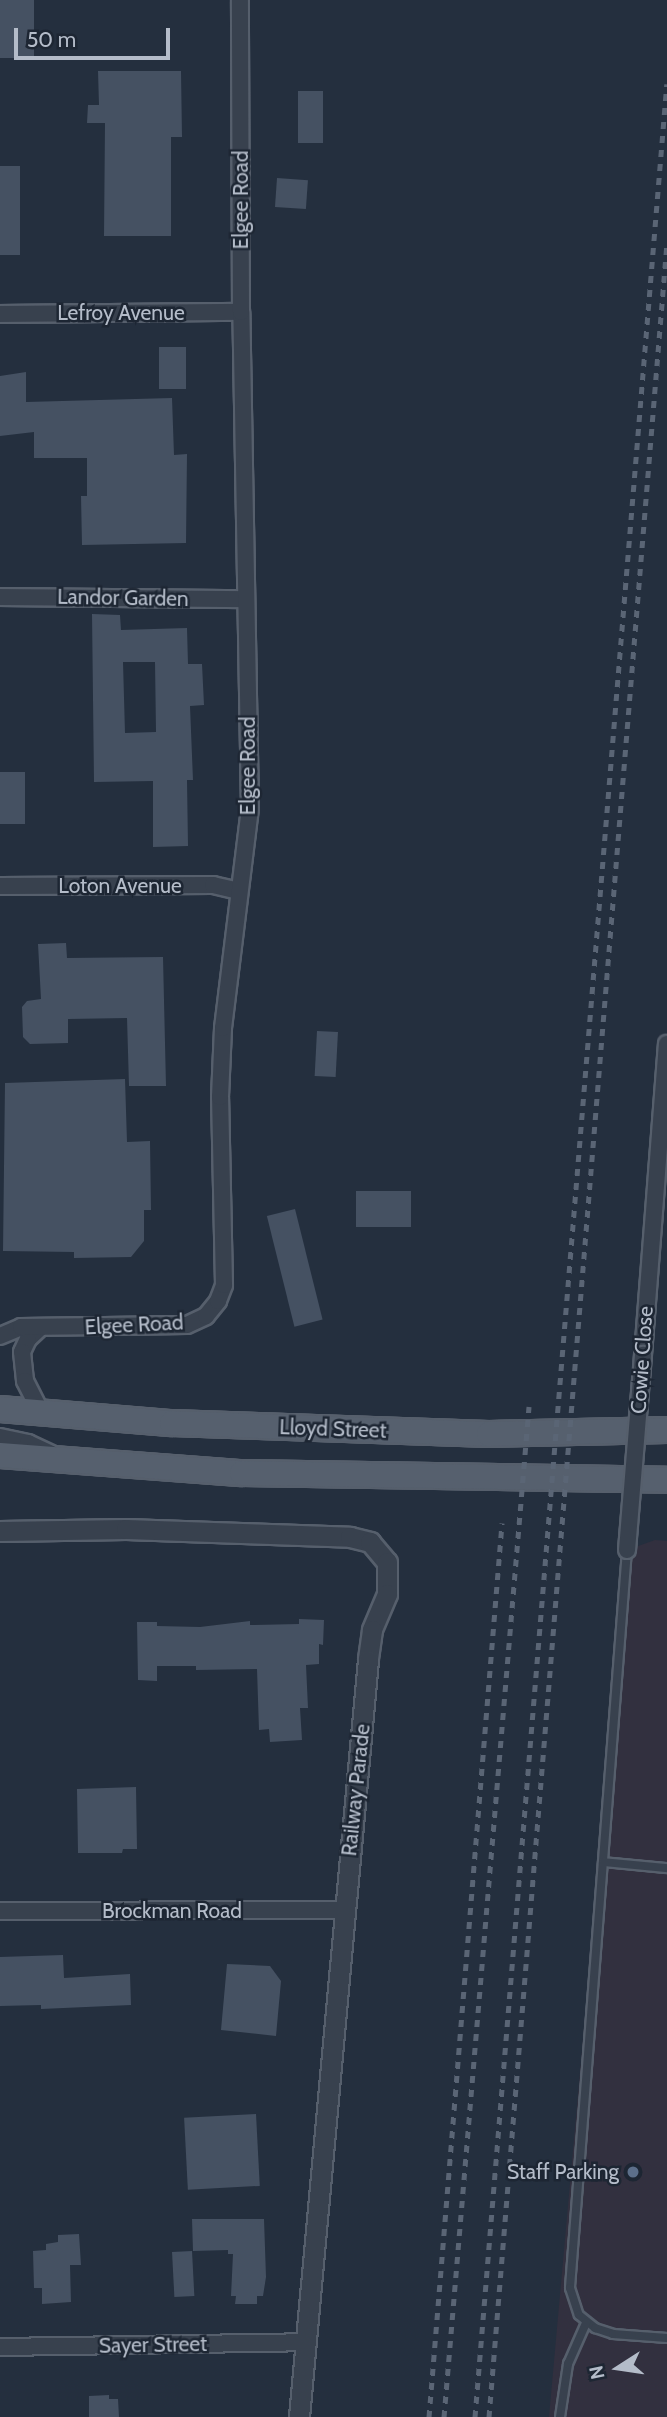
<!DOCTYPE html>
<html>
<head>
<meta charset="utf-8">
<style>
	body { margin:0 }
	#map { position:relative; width:667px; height:2417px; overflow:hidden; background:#242f3e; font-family:Cabin,sans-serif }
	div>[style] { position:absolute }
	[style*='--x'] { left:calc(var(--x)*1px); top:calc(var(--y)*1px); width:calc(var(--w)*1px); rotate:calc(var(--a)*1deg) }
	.medical>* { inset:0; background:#32303f }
	.building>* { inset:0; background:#455162; transform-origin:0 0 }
	.roads { filter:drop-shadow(2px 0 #565f6c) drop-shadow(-2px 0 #565f6c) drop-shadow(0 2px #565f6c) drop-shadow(0 -2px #565f6c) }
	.service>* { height:8px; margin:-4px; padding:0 4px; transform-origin:4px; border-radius:4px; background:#38414e }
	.minor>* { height:16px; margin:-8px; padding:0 8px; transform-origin:8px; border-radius:8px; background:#38414e }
	.tertiary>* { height:19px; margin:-9.5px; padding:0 9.5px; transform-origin:9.5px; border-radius:9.5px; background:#38414e }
	.primary>* { height:24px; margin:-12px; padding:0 12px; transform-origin:12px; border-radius:12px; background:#56606e }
	.rail>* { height:5px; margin-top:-2.5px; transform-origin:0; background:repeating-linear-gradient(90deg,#5a6575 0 7px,transparent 0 14px) }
	.bridges { filter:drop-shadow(2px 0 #565f6c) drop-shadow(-2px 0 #565f6c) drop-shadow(0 2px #565f6c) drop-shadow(0 -2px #565f6c) }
	.minor-bridge>* { height:16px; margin:-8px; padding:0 8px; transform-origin:8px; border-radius:8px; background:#38414e }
	.dots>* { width:19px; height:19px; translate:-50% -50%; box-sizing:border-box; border:4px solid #1d2633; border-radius:50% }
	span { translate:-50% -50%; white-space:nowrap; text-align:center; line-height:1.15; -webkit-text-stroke:5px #1d2633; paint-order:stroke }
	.street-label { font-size:21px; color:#b4bcc9 }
	.poi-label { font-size:21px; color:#b4bcc9 }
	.right { translate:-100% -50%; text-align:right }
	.north { position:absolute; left:583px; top:2333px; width:70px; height:70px; -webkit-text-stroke:5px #1d2633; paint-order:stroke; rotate:258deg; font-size:19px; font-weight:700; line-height:28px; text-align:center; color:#b4bcc9 }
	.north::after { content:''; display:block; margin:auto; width:24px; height:32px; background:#b4bcc9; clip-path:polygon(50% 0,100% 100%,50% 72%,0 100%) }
	.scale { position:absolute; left:14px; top:28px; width:156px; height:32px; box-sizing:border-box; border:4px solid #b4bcc9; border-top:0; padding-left:9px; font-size:21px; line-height:24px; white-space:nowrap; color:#b4bcc9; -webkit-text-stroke:5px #1d2633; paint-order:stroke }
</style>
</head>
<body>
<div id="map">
	<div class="medical">
		<div style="clip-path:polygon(655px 1540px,667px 1541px,667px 2417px,549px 2417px,627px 1550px)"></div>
	</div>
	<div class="building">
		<div style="left:0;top:0;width:34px;height:58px"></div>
		<div style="clip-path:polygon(98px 71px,181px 71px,182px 137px,171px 137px,171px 236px,104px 236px,105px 123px,87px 123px,88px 105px,99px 105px)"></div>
		<div style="left:298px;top:91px;width:25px;height:52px"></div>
		<div style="left:0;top:166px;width:20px;height:89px"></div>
		<div style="left:277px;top:178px;width:31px;height:29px;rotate:4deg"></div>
		<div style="left:186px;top:347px;width:42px;height:27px;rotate:90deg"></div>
		<div style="clip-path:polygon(26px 372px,26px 402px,172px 398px,174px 455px,187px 454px,186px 543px,82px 545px,81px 496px,87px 496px,87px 458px,34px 458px,34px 432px,0 436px,0 376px)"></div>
		<div style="clip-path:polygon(evenodd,92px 614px,120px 615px,121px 630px,187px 628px,188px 664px,202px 664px,204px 705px,190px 706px,193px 780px,187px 780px,188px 846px,153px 847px,153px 781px,94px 782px,92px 614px,123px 662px,155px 662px,156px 732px,125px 733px,123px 662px)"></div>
		<div style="left:0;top:772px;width:25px;height:52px"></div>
		<div style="clip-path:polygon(66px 943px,67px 958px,163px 957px,166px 1086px,129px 1086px,127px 1018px,68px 1019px,68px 1043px,30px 1044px,23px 1037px,22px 1007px,27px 1001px,41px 999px,38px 944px)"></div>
		<div style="left:317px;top:1031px;width:21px;height:45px;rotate:3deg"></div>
		<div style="clip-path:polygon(125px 1079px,127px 1142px,150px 1141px,151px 1210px,144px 1210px,144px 1241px,131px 1257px,74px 1258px,74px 1252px,3px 1251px,5px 1083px)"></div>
		<div style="left:411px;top:1191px;width:36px;height:55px;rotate:90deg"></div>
		<div style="left:295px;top:1209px;width:114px;height:29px;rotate:76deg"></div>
		<div style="clip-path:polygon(299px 1619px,324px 1620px,323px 1645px,319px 1644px,319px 1664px,306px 1665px,308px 1708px,300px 1708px,302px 1740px,270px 1742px,269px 1729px,259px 1730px,257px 1669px,196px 1670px,196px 1666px,157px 1666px,157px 1681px,138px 1680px,137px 1622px,157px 1622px,157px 1626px,200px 1627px,250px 1621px,250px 1625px,299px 1624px)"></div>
		<div style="clip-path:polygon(136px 1787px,137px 1849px,123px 1849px,122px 1853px,78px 1853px,77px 1789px)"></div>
		<div style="clip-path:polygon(63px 1955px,64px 1978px,130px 1974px,131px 2005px,41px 2009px,41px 2005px,0 2006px,0 1957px)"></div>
		<div style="clip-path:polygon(227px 1964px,270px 1966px,281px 1981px,276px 2036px,221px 2030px)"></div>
		<div style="left:256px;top:2114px;width:72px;height:72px;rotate:87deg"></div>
		<div style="clip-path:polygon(192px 2219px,264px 2219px,266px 2277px,263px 2296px,257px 2296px,257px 2304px,235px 2304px,236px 2296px,231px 2296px,233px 2254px,228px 2254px,228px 2250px,193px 2251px)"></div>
		<div style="clip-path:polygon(79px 2234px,81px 2265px,70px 2265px,71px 2302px,42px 2304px,42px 2288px,34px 2288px,33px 2251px,46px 2250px,46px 2244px,58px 2242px,58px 2235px)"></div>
		<div style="left:192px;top:2251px;width:45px;height:20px;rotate:87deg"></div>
		<div style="clip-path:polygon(109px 2395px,109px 2399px,118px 2399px,119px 2417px,89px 2417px,89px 2396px)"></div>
	</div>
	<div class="roads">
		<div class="service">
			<div style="--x:627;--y:1550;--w:740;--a:94.42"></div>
			<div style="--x:570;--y:2288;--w:28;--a:72"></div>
			<div style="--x:579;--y:2315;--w:21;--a:39"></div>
			<div style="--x:595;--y:2328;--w:19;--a:18"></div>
			<div style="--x:613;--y:2334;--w:54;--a:4.2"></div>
			<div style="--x:603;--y:1862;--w:64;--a:5.4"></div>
			<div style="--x:560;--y:2417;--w:54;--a:-81.4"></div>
			<div style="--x:568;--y:2364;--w:45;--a:-66.3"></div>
		</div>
		<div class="minor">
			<div style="--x:0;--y:314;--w:241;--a:-0.5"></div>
			<div style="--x:0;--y:597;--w:246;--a:0.5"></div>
			<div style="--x:0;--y:886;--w:213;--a:-0.3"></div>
			<div style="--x:213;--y:885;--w:26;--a:13"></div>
			<div style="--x:40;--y:1328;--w:16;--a:137"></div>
			<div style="--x:28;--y:1339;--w:14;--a:115"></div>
			<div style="--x:22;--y:1352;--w:29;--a:84"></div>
			<div style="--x:25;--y:1381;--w:36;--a:63"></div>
			<div style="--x:0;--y:1336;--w:23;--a:-23"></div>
			<div style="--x:21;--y:1327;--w:166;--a:-0.7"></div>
			<div style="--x:187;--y:1325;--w:21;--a:-25"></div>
			<div style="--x:206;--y:1316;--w:19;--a:-51"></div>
			<div style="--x:218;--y:1301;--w:17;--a:-69"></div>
			<div style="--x:224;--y:1285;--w:188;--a:-91.2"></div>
			<div style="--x:220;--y:1097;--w:69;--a:-87.5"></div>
			<div style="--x:223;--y:1028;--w:222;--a:-83"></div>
			<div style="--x:250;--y:808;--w:496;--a:-91"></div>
			<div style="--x:241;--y:312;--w:312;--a:-90.2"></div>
			<div style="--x:643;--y:1355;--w:312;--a:-85.6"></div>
			<div style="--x:0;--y:1437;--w:29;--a:12"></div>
			<div style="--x:28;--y:1443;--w:26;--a:25"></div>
			<div style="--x:0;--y:1911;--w:344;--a:-0.2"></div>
			<div style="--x:0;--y:2347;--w:306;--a:-0.9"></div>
		</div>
		<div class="tertiary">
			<div style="--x:0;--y:1531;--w:126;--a:-0.9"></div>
			<div style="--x:126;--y:1529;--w:224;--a:2"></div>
			<div style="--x:350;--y:1537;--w:21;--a:14"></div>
			<div style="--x:370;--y:1542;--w:26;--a:50"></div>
			<div style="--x:387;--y:1562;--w:32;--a:90"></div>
			<div style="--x:387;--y:1594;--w:39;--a:113"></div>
			<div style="--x:372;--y:1630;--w:30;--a:98"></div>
			<div style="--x:368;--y:1660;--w:760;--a:95.21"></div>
		</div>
		<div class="primary">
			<div style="--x:0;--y:1409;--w:173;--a:4.7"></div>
			<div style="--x:172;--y:1423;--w:317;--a:2"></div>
			<div style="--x:489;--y:1434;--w:178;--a:-1.3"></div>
			<div style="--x:0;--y:1455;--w:243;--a:4.3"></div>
			<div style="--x:242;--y:1473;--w:425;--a:0.9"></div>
		</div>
	</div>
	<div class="rail">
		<div style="--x:429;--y:2417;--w:897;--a:-85.33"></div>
		<div style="--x:444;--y:2417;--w:1014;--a:-85.19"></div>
		<div style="--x:475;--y:2417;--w:2341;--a:-85.3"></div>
		<div style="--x:489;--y:2417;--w:2182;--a:-85.32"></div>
	</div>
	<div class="bridges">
		<div class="minor-bridge">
			<div style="--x:627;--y:1550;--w:196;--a:-85.3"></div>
		</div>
	</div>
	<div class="dots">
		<div style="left:633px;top:2172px;background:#5c6f8a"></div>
	</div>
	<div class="street-label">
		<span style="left:241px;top:200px;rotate:-90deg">Elgee Road</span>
		<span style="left:121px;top:313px">Lefroy Avenue</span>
		<span style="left:123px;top:598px;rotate:1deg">Landor Garden</span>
		<span style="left:248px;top:766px;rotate:-90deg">Elgee Road</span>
		<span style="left:120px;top:886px">Loton Avenue</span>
		<span style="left:134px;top:1325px;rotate:-3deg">Elgee Road</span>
		<span style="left:642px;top:1360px;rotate:-86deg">Cowie Close</span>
		<span style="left:333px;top:1429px;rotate:2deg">Lloyd Street</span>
		<span style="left:356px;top:1790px;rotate:-84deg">Railway Parade</span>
		<span style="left:172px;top:1911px">Brockman Road</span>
		<span style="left:153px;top:2345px;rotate:-1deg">Sayer Street</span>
	</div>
	<div class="poi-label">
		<span class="right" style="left:619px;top:2172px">Staff Parking</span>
	</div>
	<div class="north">N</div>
	<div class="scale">50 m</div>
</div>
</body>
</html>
